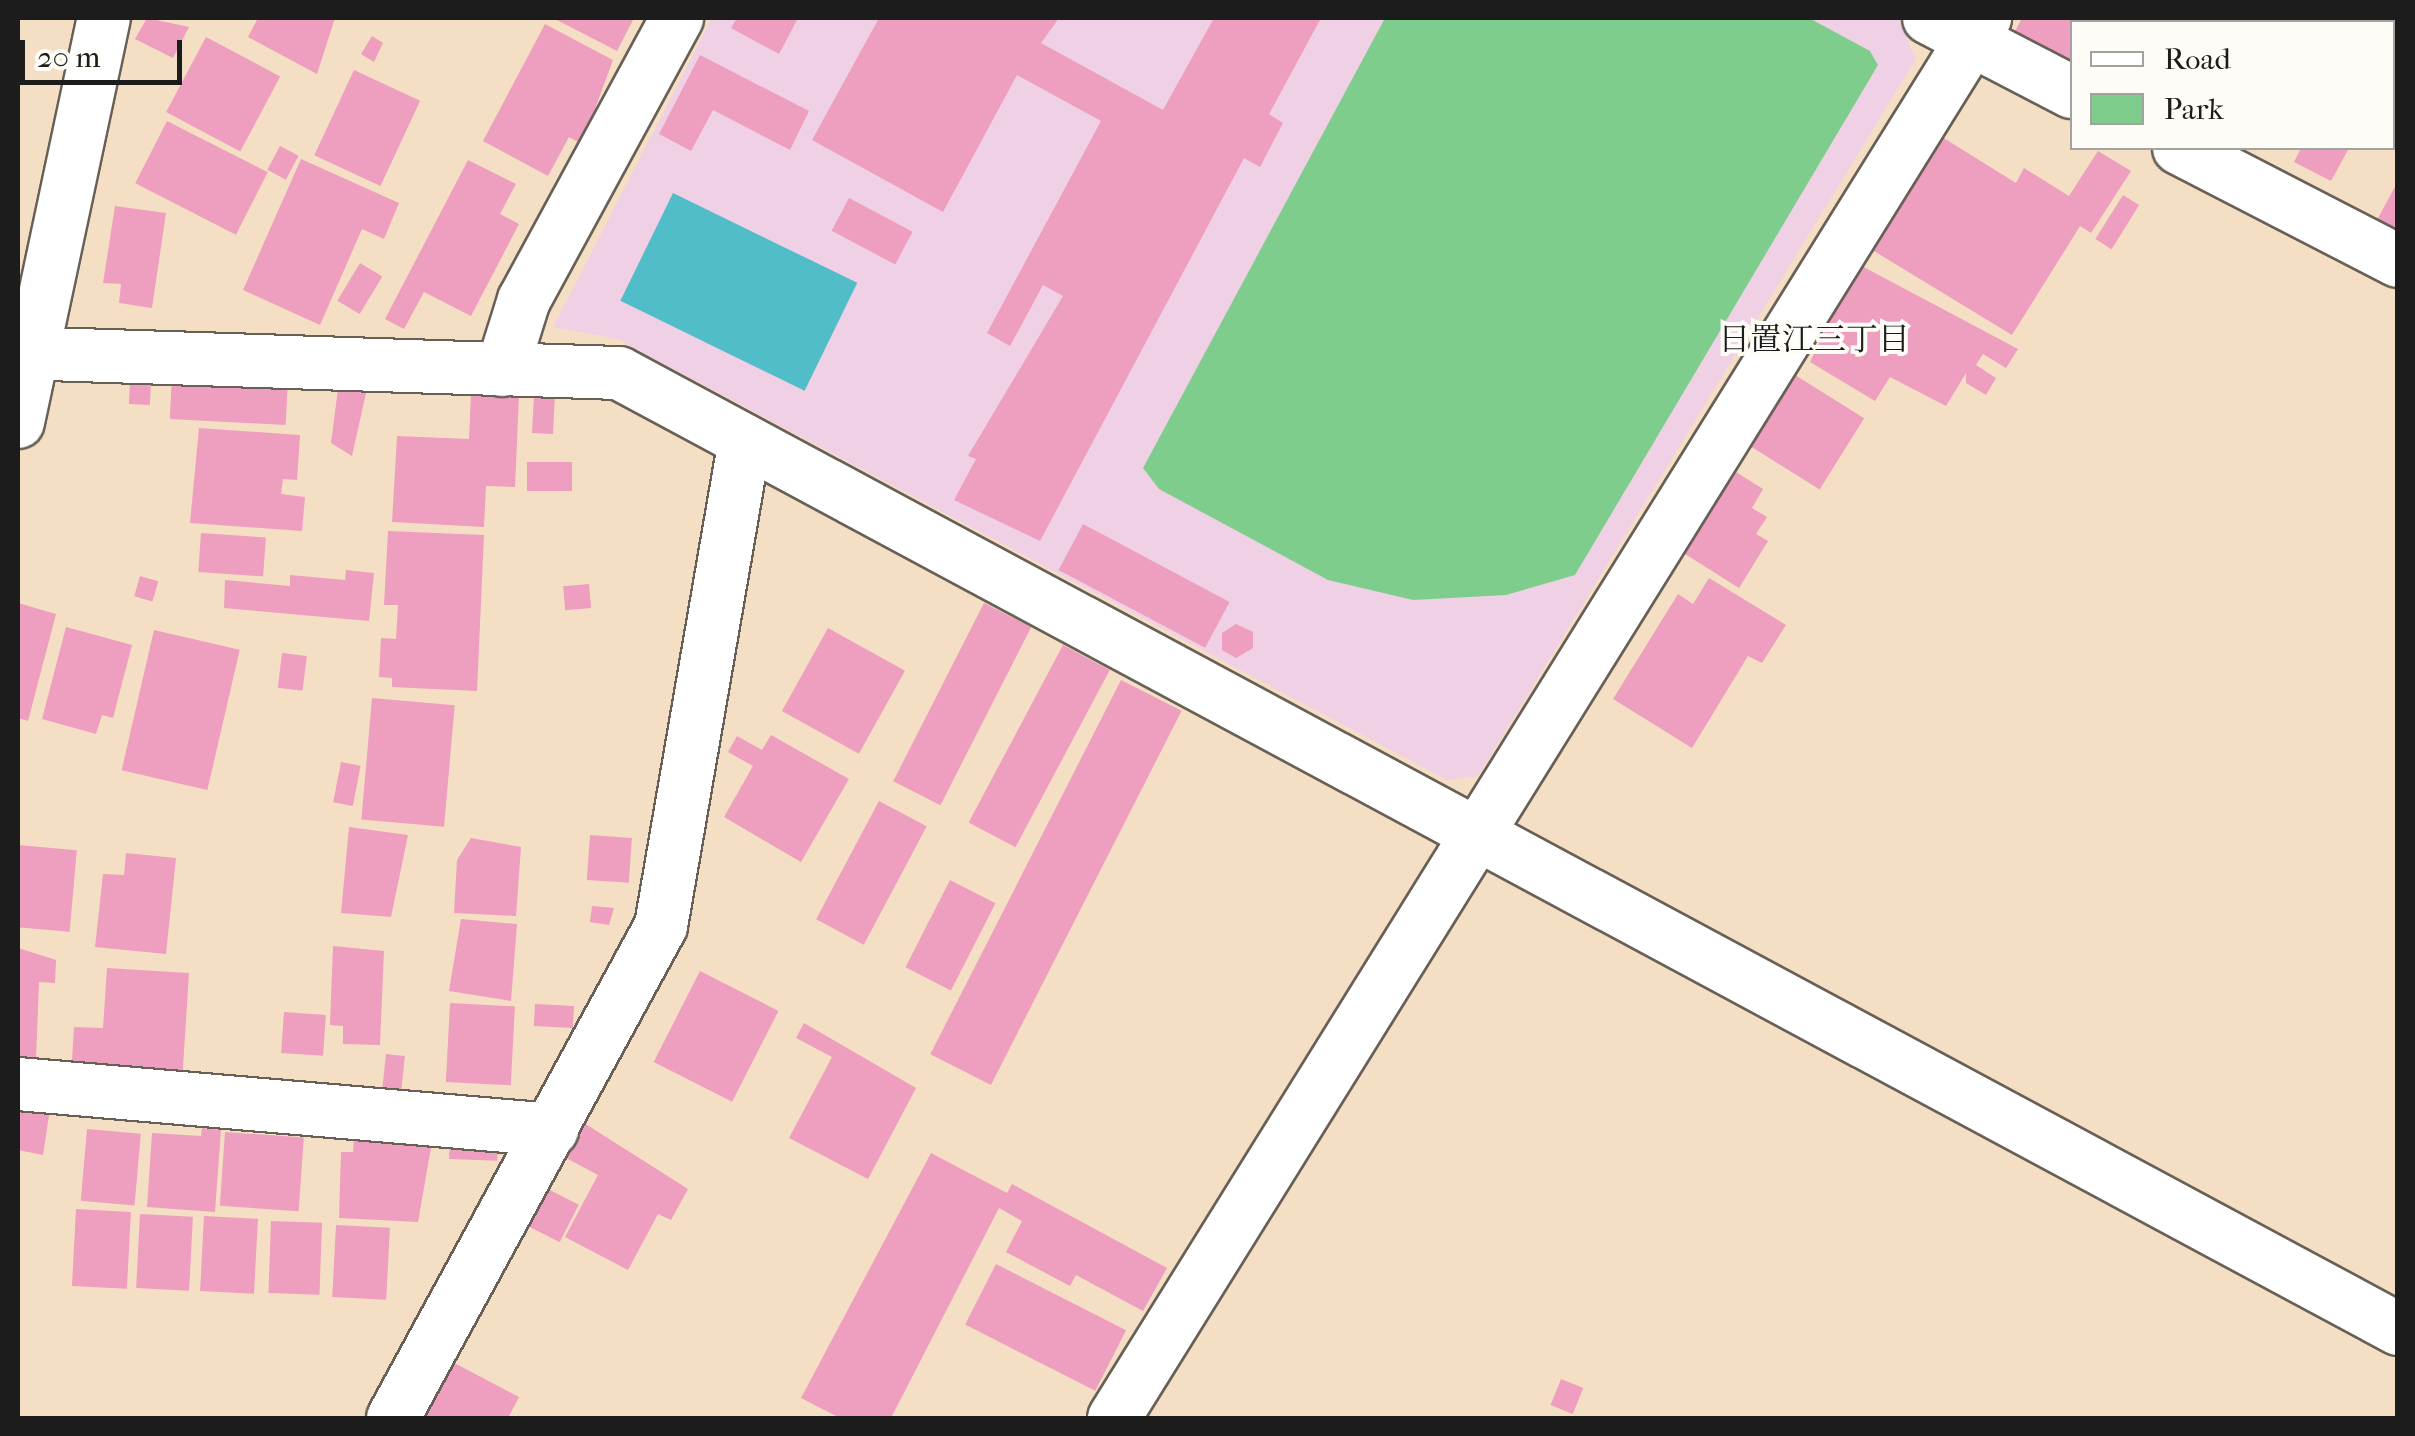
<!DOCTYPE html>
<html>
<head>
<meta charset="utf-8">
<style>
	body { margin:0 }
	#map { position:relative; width:2415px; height:1436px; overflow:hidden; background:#f5dfc4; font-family:"IM FELL French Canon","Noto Serif JP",serif }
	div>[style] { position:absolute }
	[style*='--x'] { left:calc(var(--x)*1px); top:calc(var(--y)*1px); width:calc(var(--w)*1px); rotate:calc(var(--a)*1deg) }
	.built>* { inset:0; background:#f0d0e5 }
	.green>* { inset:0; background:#7fcd8c }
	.water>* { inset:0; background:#50bdc8; transform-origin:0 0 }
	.building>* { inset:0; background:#ee9ebe; transform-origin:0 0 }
	.roads { filter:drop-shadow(2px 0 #686057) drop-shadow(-2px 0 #686057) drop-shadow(0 2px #686057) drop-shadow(0 -2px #686057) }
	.minor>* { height:52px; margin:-26px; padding:0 26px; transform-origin:26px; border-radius:26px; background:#fff }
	span { translate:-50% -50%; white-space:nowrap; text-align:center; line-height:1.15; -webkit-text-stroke:8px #fdfcf7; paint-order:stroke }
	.neighbourhood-label { font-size:32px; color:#1c1c1c }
	.frame { position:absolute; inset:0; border:20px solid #1c1c1c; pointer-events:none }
	.legend { position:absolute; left:2070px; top:20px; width:325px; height:130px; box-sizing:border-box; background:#fdfcf7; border:2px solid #a3a29f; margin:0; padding:12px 18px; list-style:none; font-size:30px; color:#1c1c1c }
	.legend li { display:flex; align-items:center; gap:20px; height:50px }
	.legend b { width:50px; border:2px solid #a3a29f }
	.scale { position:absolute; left:20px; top:40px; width:162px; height:45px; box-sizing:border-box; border:5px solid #1c1c1c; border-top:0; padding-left:12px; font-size:30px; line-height:35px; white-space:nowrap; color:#1c1c1c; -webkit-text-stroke:8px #fdfcf7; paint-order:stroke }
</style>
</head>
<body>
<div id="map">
	<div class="built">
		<div style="clip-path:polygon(712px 18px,1898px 18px,1916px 59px,1478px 776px,1447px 780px,617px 339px,553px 327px)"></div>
	</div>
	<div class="green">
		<div style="clip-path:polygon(1385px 18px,1809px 18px,1870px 51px,1878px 65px,1575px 575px,1506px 595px,1413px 600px,1328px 580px,1159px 489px,1143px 468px)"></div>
	</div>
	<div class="water">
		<div style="left:673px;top:193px;width:205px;height:120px;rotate:26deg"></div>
	</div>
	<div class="building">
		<div style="clip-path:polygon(147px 18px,189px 27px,173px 58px,135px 39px)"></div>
		<div style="clip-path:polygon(258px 18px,335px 18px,317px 74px,248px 37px)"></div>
		<div style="clip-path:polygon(553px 18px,634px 18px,617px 51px)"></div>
		<div style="clip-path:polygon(737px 18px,798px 18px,779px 54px,731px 28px)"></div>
		<div style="clip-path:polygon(879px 18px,1059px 18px,1041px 43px,1163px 110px,1214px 18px,1321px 18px,1269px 114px,1283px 123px,1260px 167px,1244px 158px,1040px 541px,954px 500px,976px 459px,968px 456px,1063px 296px,1043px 285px,1010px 346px,987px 333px,1101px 121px,1017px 75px,943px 212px,812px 140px)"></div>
		<div style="clip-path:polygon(2022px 18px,2107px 18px,2072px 22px,2072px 64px,2014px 33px)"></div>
		<div style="clip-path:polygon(2199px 18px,2264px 18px,2261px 22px)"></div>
		<div style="clip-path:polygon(545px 24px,613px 60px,582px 144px,569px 137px,548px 176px,483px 141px)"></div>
		<div style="clip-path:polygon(372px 36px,383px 43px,374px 62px,361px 54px)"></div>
		<div style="left:206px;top:37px;width:84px;height:85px;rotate:28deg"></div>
		<div style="clip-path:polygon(700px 55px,809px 111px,790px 150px,713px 110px,691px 151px,659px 134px)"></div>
		<div style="left:354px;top:70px;width:73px;height:94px;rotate:25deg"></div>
		<div style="left:167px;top:121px;width:113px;height:70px;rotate:27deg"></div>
		<div style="clip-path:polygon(1934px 132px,2016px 183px,2024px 168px,2069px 196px,2098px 151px,2131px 171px,2091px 233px,2080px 226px,2012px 335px,1864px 245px)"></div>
		<div style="left:280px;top:146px;width:21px;height:27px;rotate:28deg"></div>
		<div style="clip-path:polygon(2301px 148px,2349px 148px,2331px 181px,2294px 162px)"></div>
		<div style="clip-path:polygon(301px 159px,399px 203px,384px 239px,362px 229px,320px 325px,243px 290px)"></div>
		<div style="clip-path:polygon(468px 160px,516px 184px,500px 214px,519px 224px,471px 316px,424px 292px,404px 329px,385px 319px)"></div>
		<div style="clip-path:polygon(2398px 181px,2398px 231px,2377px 220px)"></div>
		<div style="left:2123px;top:195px;width:19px;height:52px;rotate:32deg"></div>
		<div style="left:849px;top:198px;width:72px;height:37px;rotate:28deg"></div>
		<div style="clip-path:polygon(115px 206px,166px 213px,152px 308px,119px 303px,121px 284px,103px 283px)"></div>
		<div style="left:360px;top:263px;width:26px;height:44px;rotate:31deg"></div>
		<div style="clip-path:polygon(1858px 264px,2018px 349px,2006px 368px,1983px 354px,1976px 365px,1996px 378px,1986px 395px,1966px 383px,1966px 373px,1946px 406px,1890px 377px,1875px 401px,1810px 362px)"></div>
		<div style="left:1787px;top:370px;width:91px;height:84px;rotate:32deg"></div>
		<div style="left:172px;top:376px;width:116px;height:43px;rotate:3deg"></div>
		<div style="left:130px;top:382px;width:21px;height:22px;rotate:3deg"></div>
		<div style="clip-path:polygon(338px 389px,366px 393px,352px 456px,331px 443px)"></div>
		<div style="clip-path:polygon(471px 393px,519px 395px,515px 487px,486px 486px,484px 527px,392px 522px,397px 436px,469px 439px)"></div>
		<div style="left:534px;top:395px;width:21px;height:38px;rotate:3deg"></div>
		<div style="clip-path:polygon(199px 428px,300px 435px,297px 480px,283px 479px,281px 494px,305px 497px,302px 531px,190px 523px)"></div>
		<div style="left:527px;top:462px;width:45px;height:29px"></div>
		<div style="clip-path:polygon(1728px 467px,1763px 489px,1752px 508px,1767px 517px,1756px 534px,1768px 541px,1739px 588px,1685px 554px)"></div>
		<div style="left:1083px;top:524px;width:166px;height:52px;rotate:28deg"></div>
		<div style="clip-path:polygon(388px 531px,484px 535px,477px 691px,392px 687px,392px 678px,379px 677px,381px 638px,396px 639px,398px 605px,384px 605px)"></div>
		<div style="left:201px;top:533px;width:65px;height:39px;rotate:4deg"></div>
		<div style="clip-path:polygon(346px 570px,374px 573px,369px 621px,224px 608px,225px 580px,290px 586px,290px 575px,345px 580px)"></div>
		<div style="left:140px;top:576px;width:19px;height:21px;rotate:16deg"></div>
		<div style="clip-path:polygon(1709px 578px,1786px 625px,1762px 663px,1748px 656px,1692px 748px,1613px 699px,1678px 594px,1693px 604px)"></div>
		<div style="left:589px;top:584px;width:24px;height:26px;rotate:85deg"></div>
		<div style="clip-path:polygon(18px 603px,56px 614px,28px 721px,18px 718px)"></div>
		<div style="left:984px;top:603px;width:53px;height:200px;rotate:27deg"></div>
		<div style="clip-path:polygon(1236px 624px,1253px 632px,1253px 648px,1236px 658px,1222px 650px,1222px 633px)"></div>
		<div style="clip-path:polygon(66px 627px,132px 645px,113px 718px,102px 715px,96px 734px,42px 719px)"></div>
		<div style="left:828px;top:628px;width:88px;height:95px;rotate:29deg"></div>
		<div style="left:154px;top:630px;width:88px;height:144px;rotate:13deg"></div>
		<div style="left:1063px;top:645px;width:53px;height:201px;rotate:28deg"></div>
		<div style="left:282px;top:653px;width:25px;height:35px;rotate:7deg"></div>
		<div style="left:1121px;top:680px;width:68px;height:420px;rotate:27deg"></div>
		<div style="left:372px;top:698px;width:83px;height:122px;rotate:5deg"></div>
		<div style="clip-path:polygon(771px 735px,849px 779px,801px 862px,724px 817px,753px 766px,728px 752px,737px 736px,762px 750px)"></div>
		<div style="left:341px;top:762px;width:20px;height:41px;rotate:11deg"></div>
		<div style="left:879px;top:801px;width:54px;height:134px;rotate:28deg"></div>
		<div style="clip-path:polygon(349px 827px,408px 835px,391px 917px,341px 913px)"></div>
		<div style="left:590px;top:835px;width:42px;height:45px;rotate:4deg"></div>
		<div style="clip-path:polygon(471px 838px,521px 847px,516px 916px,454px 913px,457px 860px)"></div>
		<div style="left:18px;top:845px;width:59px;height:82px;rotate:5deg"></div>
		<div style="clip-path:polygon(126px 853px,176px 858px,166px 954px,95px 947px,103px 874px,124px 875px)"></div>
		<div style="left:950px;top:880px;width:51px;height:98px;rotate:27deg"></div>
		<div style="clip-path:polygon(592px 906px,614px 908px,609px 925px,590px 922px)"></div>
		<div style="clip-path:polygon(461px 919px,517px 924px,511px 1001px,449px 991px)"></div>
		<div style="clip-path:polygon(333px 946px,384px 951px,380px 1045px,343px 1044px,343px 1026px,330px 1025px)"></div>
		<div style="clip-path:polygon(18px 948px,56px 960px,55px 983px,39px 982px,36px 1059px,18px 1058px)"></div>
		<div style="clip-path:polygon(107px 968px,189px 973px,182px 1083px,71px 1076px,74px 1027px,103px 1028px)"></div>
		<div style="left:700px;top:971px;width:88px;height:102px;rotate:27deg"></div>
		<div style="left:450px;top:1003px;width:65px;height:79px;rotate:3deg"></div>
		<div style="left:535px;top:1004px;width:39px;height:22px;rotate:3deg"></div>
		<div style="left:284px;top:1012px;width:42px;height:41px;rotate:4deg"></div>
		<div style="clip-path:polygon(804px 1023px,916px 1088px,868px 1179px,789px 1138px,832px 1057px,796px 1038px)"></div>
		<div style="left:386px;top:1054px;width:19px;height:34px;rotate:6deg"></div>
		<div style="clip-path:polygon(18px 1104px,50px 1109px,43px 1155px,18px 1150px)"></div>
		<div style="clip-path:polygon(584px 1123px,688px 1189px,671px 1220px,658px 1214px,628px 1270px,565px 1237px,598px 1175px,566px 1158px)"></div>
		<div style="clip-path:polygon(202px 1128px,221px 1130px,215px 1212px,147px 1207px,152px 1133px,201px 1136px)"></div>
		<div style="left:87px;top:1129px;width:54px;height:72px;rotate:5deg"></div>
		<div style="left:225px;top:1132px;width:79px;height:74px;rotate:4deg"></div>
		<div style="left:450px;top:1135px;width:48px;height:24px;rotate:2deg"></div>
		<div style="clip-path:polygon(354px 1138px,432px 1142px,418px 1222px,339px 1218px,341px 1152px,353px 1152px)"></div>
		<div style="clip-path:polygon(931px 1153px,1007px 1193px,1012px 1184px,1167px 1268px,1143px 1311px,1076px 1275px,1070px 1286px,1006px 1252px,1022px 1221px,999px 1208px,891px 1418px,840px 1418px,801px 1398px)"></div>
		<div style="left:544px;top:1187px;width:39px;height:42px;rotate:27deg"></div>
		<div style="left:76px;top:1209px;width:55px;height:77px;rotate:3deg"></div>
		<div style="left:140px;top:1214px;width:53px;height:74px;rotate:3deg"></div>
		<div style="left:204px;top:1216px;width:54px;height:75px;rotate:3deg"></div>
		<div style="left:271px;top:1221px;width:51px;height:72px;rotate:2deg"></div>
		<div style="left:336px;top:1225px;width:54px;height:72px;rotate:3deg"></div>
		<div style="left:996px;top:1264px;width:146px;height:68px;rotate:27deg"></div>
		<div style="clip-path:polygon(441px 1356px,519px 1397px,508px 1418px,409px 1418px)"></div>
		<div style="left:1561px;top:1379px;width:24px;height:28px;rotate:22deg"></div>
	</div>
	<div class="roads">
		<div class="minor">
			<div style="--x:1929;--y:18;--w:161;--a:27.4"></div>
			<div style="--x:2324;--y:22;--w:5;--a:-53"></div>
			<div style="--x:2179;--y:148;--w:246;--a:27.3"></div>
			<div style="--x:18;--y:353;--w:601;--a:1.91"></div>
			<div style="--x:619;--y:373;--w:2020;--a:28.25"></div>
			<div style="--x:502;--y:370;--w:73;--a:-72.6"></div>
			<div style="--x:524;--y:300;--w:321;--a:-61.5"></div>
			<div style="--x:18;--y:422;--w:413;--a:-78"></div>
			<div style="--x:18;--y:1084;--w:536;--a:4.92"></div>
			<div style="--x:393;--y:1418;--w:560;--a:-61.42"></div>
			<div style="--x:661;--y:926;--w:492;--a:-80.2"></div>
			<div style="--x:1114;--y:1418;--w:1649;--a:-58.11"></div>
		</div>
	</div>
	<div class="neighbourhood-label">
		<span style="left:1814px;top:340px">日置江三丁目</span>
	</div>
	<div class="frame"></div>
	<ul class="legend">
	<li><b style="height:12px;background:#fff"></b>Road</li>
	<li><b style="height:28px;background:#7fcd8c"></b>Park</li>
	</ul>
	<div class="scale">20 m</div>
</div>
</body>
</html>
